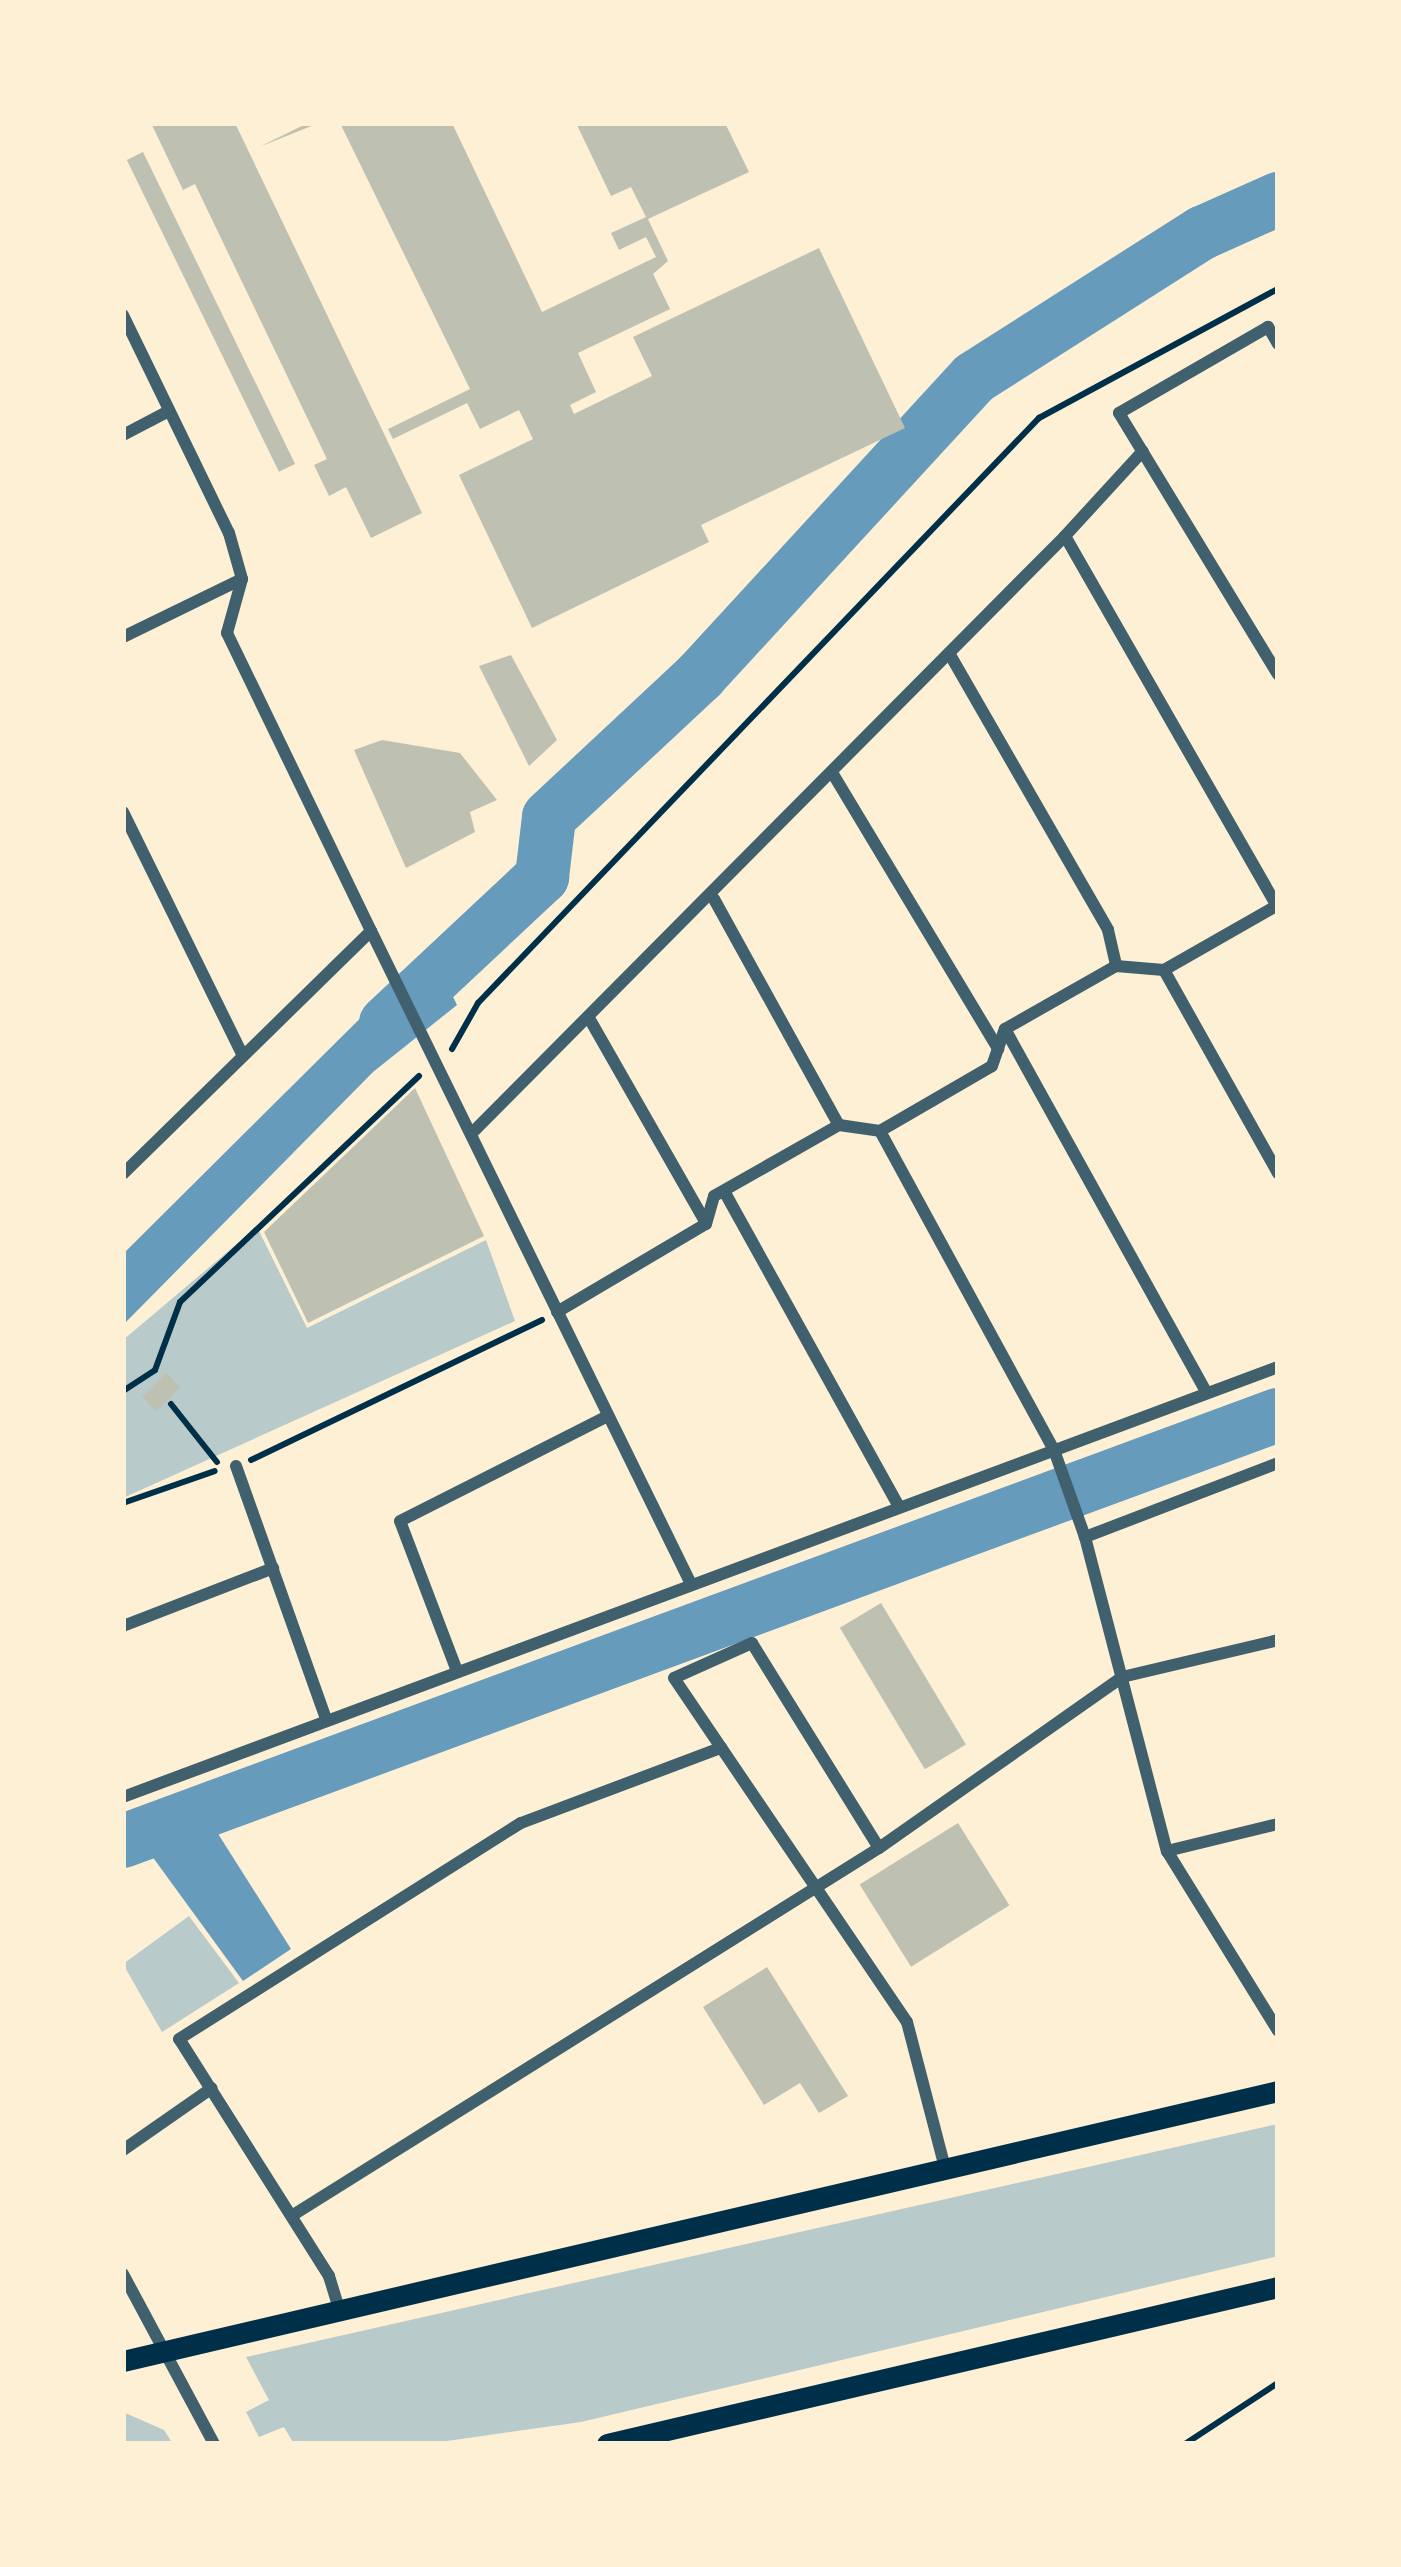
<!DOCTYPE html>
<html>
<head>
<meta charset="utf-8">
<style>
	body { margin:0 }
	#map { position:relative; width:1401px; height:2567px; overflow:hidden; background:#fdf0d5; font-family:Quicksand,sans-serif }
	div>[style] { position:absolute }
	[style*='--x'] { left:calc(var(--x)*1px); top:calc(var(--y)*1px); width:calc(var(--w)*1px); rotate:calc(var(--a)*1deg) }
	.green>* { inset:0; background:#b9caca }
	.water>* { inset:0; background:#669bbc }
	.river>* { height:54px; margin:-27px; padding:0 27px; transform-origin:27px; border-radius:27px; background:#669bbc }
	.building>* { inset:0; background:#bec0b2; transform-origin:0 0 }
	.path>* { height:6px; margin:-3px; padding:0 3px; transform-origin:3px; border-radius:3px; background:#003049 }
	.minor>* { height:12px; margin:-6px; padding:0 6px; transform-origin:6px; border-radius:6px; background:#3f606c }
	.primary>* { height:21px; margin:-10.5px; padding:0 10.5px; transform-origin:10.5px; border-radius:10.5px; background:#003049 }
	span { translate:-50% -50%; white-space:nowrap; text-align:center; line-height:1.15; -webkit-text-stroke:12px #fdf0d5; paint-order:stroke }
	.frame { position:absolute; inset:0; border:126px solid #fdf0d5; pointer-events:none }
</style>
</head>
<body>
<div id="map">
	<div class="green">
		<div style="clip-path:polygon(257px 1227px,307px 1328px,486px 1240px,515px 1321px,123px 1498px,123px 1340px)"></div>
		<div style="clip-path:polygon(189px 1916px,239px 1983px,162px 2032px,123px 1964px)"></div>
		<div style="clip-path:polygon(1278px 2124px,1278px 2256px,581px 2422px,426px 2444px,294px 2444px,284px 2427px,259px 2437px,246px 2412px,269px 2400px,246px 2357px)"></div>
		<div style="clip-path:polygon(123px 2412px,164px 2430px,173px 2444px,123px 2444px)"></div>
	</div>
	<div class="water">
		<div style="clip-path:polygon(430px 949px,457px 1005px,373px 1072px,123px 1325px,123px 1254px)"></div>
		<div style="clip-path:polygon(215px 1829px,291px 1949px,243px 1981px,149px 1852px)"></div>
	</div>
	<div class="river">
		<div style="--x:386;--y:1023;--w:214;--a:-43.1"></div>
		<div style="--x:542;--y:877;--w:60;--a:-83.3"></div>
		<div style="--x:549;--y:817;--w:207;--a:-43"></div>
		<div style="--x:700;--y:676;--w:405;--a:-47.4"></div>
		<div style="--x:974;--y:378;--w:270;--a:-32.5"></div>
		<div style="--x:1202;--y:233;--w:83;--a:-24.1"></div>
		<div style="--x:123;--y:1841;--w:1231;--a:-20.25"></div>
	</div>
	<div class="building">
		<div style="clip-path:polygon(151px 123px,235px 123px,422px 513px,371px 538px,346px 487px,329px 496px,314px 465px,327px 459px,195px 184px,183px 190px)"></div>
		<div style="clip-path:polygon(308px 123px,319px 123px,259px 147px)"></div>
		<div style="clip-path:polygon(340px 123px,452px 123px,542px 312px,656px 257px,646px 237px,619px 250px,611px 233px,646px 217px,631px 187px,611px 196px,576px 123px,725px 123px,749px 172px,648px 219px,668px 261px,653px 274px,670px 309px,578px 353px,596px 392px,570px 405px,574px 414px,652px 376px,633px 337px,819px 248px,905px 428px,701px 525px,709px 542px,532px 628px,459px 475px,533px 439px,519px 410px,480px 429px,467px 403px,393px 439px,388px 429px,470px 389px)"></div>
		<div style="left:143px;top:152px;width:347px;height:18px;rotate:64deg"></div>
		<div style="clip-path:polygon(511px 655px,557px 740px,529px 766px,479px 666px)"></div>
		<div style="clip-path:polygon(382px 740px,460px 753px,497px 800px,470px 812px,475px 832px,406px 868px,354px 750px)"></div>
		<div style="clip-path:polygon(415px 1088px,484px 1236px,308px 1323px,264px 1232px)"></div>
		<div style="left:166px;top:1373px;width:20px;height:34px;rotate:45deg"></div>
		<div style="left:881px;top:1603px;width:165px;height:48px;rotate:59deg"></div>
		<div style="left:958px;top:1823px;width:97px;height:116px;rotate:58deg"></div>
		<div style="clip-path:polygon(767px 1967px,848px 2096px,819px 2113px,800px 2083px,764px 2105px,703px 2007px)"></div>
	</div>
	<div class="path">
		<div style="--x:452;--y:1049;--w:53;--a:-60.5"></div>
		<div style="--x:478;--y:1003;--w:811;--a:-46.2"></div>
		<div style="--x:1039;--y:418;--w:272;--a:-28.4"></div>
		<div style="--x:123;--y:1391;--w:38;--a:-33"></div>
		<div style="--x:155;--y:1370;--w:72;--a:-69.8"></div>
		<div style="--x:180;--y:1302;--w:329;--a:-43.4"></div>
		<div style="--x:171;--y:1404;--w:74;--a:51.6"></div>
		<div style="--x:251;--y:1460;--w:323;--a:-25.7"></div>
		<div style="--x:123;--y:1503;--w:97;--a:-19.2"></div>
		<div style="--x:1185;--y:2444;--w:111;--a:-33.3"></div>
	</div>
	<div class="minor">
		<div style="--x:123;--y:315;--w:242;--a:64.1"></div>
		<div style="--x:229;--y:533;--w:48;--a:74.2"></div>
		<div style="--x:242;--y:579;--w:56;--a:105.5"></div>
		<div style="--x:227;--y:633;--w:331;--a:64.2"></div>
		<div style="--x:371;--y:931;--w:347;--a:135.6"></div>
		<div style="--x:1278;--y:344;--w:20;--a:-120"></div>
		<div style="--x:1268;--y:327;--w:172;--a:150"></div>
		<div style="--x:1119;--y:413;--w:306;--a:58.7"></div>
		<div style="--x:123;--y:435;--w:52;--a:-27.6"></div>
		<div style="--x:1065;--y:536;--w:115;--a:-47.5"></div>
		<div style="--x:123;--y:637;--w:132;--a:-26"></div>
		<div style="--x:949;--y:653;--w:319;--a:60.1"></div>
		<div style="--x:1108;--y:930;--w:37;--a:77"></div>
		<div style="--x:833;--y:774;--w:321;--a:59"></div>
		<div style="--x:123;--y:812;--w:272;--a:63.8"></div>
		<div style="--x:714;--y:899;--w:258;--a:61.1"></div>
		<div style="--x:371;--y:931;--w:727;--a:63.89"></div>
		<div style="--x:1164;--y:970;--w:233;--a:60.7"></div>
		<div style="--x:589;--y:1018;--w:236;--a:60.3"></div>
		<div style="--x:1005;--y:1029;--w:416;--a:61"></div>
		<div style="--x:880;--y:1131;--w:363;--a:61.4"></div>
		<div style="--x:1054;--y:1450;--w:92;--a:70.4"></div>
		<div style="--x:472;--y:1133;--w:841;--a:-45.19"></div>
		<div style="--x:1065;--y:536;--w:426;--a:60.2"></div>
		<div style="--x:724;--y:1191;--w:361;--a:61"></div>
		<div style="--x:557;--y:1312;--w:173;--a:-30.6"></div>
		<div style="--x:706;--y:1224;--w:29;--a:-74"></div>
		<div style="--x:714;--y:1196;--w:144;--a:-29.6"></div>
		<div style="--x:839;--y:1125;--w:41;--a:8.3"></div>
		<div style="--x:880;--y:1131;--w:129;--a:-30.1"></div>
		<div style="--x:992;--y:1066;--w:39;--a:-71"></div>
		<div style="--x:1005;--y:1029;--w:128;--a:-29.6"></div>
		<div style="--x:1116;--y:966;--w:48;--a:4.8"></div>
		<div style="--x:1164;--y:970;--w:131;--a:-29.7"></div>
		<div style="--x:1278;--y:1463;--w:207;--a:159"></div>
		<div style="--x:1085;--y:1537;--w:325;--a:75.4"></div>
		<div style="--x:1167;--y:1851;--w:211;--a:58.3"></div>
		<div style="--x:236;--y:1466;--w:269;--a:70.4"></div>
		<div style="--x:123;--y:1626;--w:161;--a:-21.1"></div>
		<div style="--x:457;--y:1671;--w:160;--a:-110.8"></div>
		<div style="--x:400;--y:1521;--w:233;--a:-26.8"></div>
		<div style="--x:123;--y:1797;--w:1232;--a:-20.42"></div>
		<div style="--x:879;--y:1848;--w:241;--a:-121.8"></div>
		<div style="--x:752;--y:1643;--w:85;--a:155.8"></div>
		<div style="--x:674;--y:1678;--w:415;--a:55.9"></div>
		<div style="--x:907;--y:2022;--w:147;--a:75.4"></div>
		<div style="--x:1167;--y:1851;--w:114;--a:-13.7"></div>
		<div style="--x:123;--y:2150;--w:108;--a:-34.9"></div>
		<div style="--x:293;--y:2215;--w:691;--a:-32.06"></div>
		<div style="--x:879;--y:1848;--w:297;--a:-35.1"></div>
		<div style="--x:1122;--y:1677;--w:160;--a:-13.3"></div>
		<div style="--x:123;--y:2274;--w:193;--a:61.8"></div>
		<div style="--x:340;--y:2312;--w:38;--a:-107"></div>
		<div style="--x:329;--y:2276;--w:280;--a:-122.3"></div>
		<div style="--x:179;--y:2039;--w:404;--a:-32.3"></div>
		<div style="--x:521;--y:1823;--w:214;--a:-20.6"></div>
	</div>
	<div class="primary">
		<div style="--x:123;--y:2361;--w:1186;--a:-13.16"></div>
		<div style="--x:607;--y:2444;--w:689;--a:-13.17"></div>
	</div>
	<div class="frame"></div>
</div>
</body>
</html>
